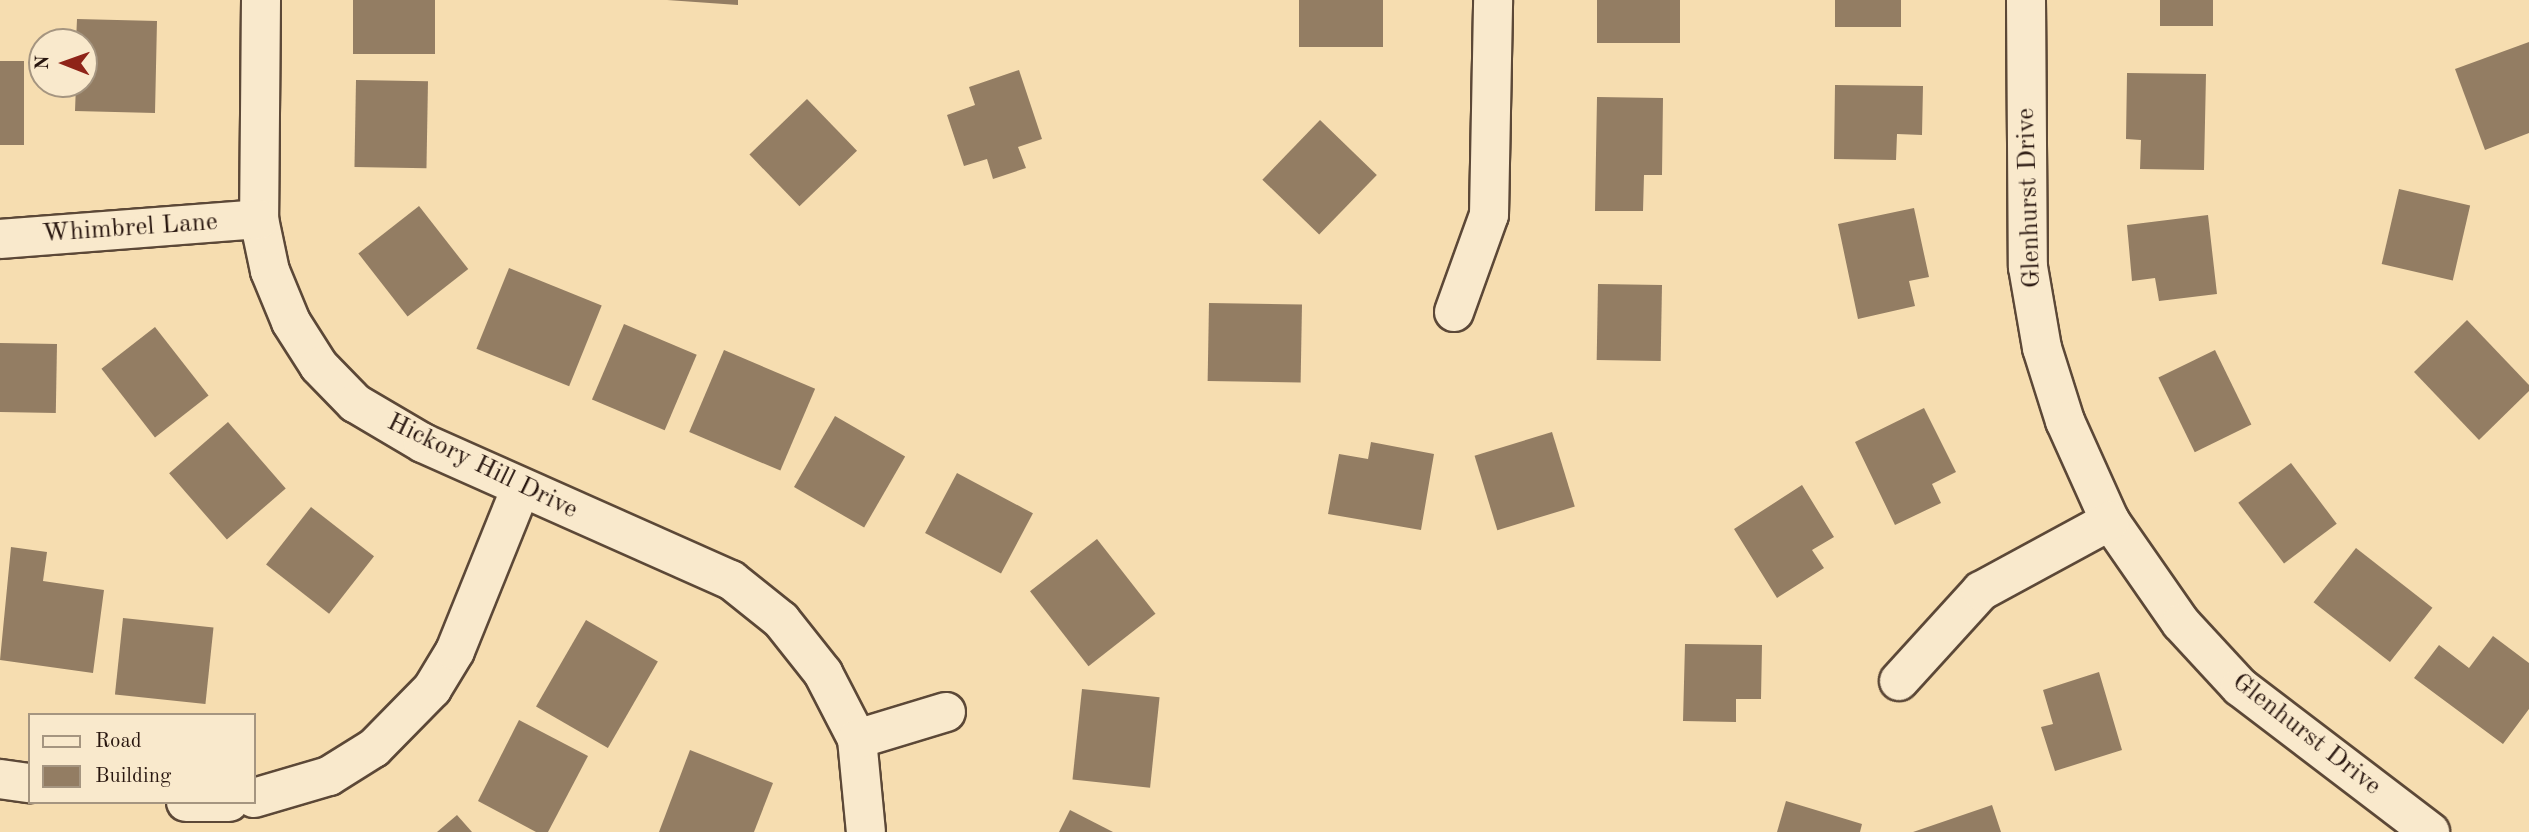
<!DOCTYPE html>
<html>
<head>
<meta charset="utf-8">
<style>
	body { margin:0 }
	#map { position:relative; width:2529px; height:832px; overflow:hidden; background:#f6ddb0; font-family:"Old Standard TT",serif }
	div>[style] { position:absolute }
	[style*='--x'] { left:calc(var(--x)*1px); top:calc(var(--y)*1px); width:calc(var(--w)*1px); rotate:calc(var(--a)*1deg) }
	.building>* { inset:0; background:#937d63; transform-origin:0 0 }
	.roads { filter:drop-shadow(2px 0 #5c4837) drop-shadow(-2px 0 #5c4837) drop-shadow(0 2px #5c4837) drop-shadow(0 -2px #5c4837) }
	.minor>* { height:38px; margin:-19px; padding:0 19px; transform-origin:19px; border-radius:19px; background:#f9e9cc }
	span { translate:-50% -50%; white-space:nowrap; text-align:center; line-height:1.15; -webkit-text-stroke:5px #f9e9cc; paint-order:stroke }
	.street-label { font-size:26px; color:#28160f }
	.legend { position:absolute; left:28px; top:713px; width:228px; height:91px; box-sizing:border-box; background:#f9e9cc; border:2px solid #a59580; margin:0; padding:9px 12px; list-style:none; font-size:21px; color:#28160f }
	.legend li { display:flex; align-items:center; gap:14px; height:35px }
	.legend b { width:35px; border:2px solid #a59580 }
	.north { position:absolute; left:28px; top:28px; width:70px; height:70px; box-sizing:border-box; background:#f9e9cc; border:2px solid #a59580; border-radius:50%; rotate:271deg; font-size:19px; font-weight:700; line-height:28px; text-align:center; color:#28160f }
	.north::after { content:''; display:block; margin:auto; width:24px; height:32px; background:#8f2418; clip-path:polygon(50% 0,100% 100%,50% 72%,0 100%) }
</style>
</head>
<body>
<div id="map">
	<div class="building">
		<div style="left:353px;top:0;width:82px;height:54px"></div>
		<div style="clip-path:polygon(667px 0,738px 0,738px 5px)"></div>
		<div style="left:1299px;top:0;width:84px;height:47px"></div>
		<div style="left:1597px;top:0;width:83px;height:43px"></div>
		<div style="left:1835px;top:0;width:66px;height:27px"></div>
		<div style="left:2160px;top:0;width:53px;height:26px"></div>
		<div style="clip-path:polygon(77px 19px,157px 21px,155px 113px,75px 111px,76px 84px,84px 84px,84px 42px,76px 42px)"></div>
		<div style="clip-path:polygon(2529px 42px,2529px 133px,2485px 150px,2455px 69px)"></div>
		<div style="left:0;top:61px;width:24px;height:84px"></div>
		<div style="clip-path:polygon(1019px 70px,1042px 139px,1018px 147px,1026px 168px,993px 179px,987px 159px,964px 166px,947px 115px,975px 105px,969px 87px)"></div>
		<div style="clip-path:polygon(2127px 73px,2206px 74px,2204px 170px,2140px 169px,2141px 140px,2126px 139px)"></div>
		<div style="left:356px;top:80px;width:72px;height:87px;rotate:1deg"></div>
		<div style="clip-path:polygon(1835px 85px,1923px 86px,1922px 135px,1897px 134px,1896px 160px,1834px 159px)"></div>
		<div style="clip-path:polygon(1597px 97px,1663px 98px,1662px 175px,1644px 175px,1643px 211px,1595px 211px)"></div>
		<div style="left:807px;top:99px;width:72px;height:80px;rotate:46deg"></div>
		<div style="left:1320px;top:120px;width:79px;height:83px;rotate:44deg"></div>
		<div style="left:2399px;top:189px;width:73px;height:77px;rotate:13deg"></div>
		<div style="left:419px;top:206px;width:80px;height:77px;rotate:52deg"></div>
		<div style="clip-path:polygon(1914px 208px,1929px 277px,1909px 281px,1915px 306px,1858px 319px,1838px 224px)"></div>
		<div style="clip-path:polygon(2208px 215px,2217px 294px,2159px 301px,2155px 278px,2132px 281px,2127px 225px)"></div>
		<div style="left:509px;top:268px;width:100px;height:87px;rotate:22deg"></div>
		<div style="left:1598px;top:284px;width:64px;height:76px;rotate:1deg"></div>
		<div style="left:1209px;top:303px;width:93px;height:78px;rotate:1deg"></div>
		<div style="clip-path:polygon(2467px 320px,2529px 385px,2529px 391px,2479px 440px,2414px 372px)"></div>
		<div style="left:624px;top:324px;width:79px;height:82px;rotate:23deg"></div>
		<div style="left:155px;top:327px;width:87px;height:68px;rotate:52deg"></div>
		<div style="left:0;top:343px;width:57px;height:69px;rotate:1deg"></div>
		<div style="left:724px;top:350px;width:99px;height:89px;rotate:23deg"></div>
		<div style="left:2215px;top:350px;width:83px;height:63px;rotate:64deg"></div>
		<div style="clip-path:polygon(1924px 408px,1956px 472px,1932px 484px,1941px 503px,1895px 525px,1855px 442px)"></div>
		<div style="left:835px;top:416px;width:81px;height:82px;rotate:30deg"></div>
		<div style="left:228px;top:422px;width:88px;height:78px;rotate:49deg"></div>
		<div style="left:1552px;top:432px;width:78px;height:81px;rotate:73deg"></div>
		<div style="clip-path:polygon(1371px 442px,1434px 454px,1421px 530px,1328px 514px,1339px 454px,1368px 459px)"></div>
		<div style="left:2291px;top:463px;width:76px;height:66px;rotate:53deg"></div>
		<div style="left:957px;top:473px;width:86px;height:68px;rotate:28deg"></div>
		<div style="clip-path:polygon(1802px 485px,1834px 537px,1812px 550px,1824px 568px,1777px 598px,1734px 529px)"></div>
		<div style="left:311px;top:507px;width:80px;height:73px;rotate:38deg"></div>
		<div style="left:1097px;top:539px;width:95px;height:85px;rotate:52deg"></div>
		<div style="clip-path:polygon(11px 547px,47px 552px,43px 581px,104px 590px,93px 673px,0 660px)"></div>
		<div style="left:2356px;top:548px;width:97px;height:69px;rotate:38deg"></div>
		<div style="left:123px;top:618px;width:91px;height:77px;rotate:6deg"></div>
		<div style="left:586px;top:620px;width:83px;height:100px;rotate:30deg"></div>
		<div style="clip-path:polygon(2493px 636px,2529px 663px,2529px 709px,2503px 744px,2414px 678px,2439px 645px,2469px 668px)"></div>
		<div style="clip-path:polygon(1685px 644px,1762px 645px,1761px 699px,1736px 699px,1736px 722px,1683px 721px)"></div>
		<div style="clip-path:polygon(2099px 672px,2122px 750px,2055px 771px,2041px 727px,2053px 724px,2043px 690px)"></div>
		<div style="left:1082px;top:689px;width:78px;height:91px;rotate:6deg"></div>
		<div style="clip-path:polygon(519px 720px,588px 756px,548px 832px,536px 832px,478px 801px)"></div>
		<div style="clip-path:polygon(690px 750px,773px 783px,754px 832px,659px 832px)"></div>
		<div style="clip-path:polygon(1786px 801px,1862px 824px,1860px 832px,1777px 832px)"></div>
		<div style="clip-path:polygon(1992px 805px,2001px 832px,1913px 832px)"></div>
		<div style="clip-path:polygon(1070px 810px,1113px 832px,1059px 832px)"></div>
		<div style="clip-path:polygon(457px 815px,472px 832px,437px 832px)"></div>
	</div>
	<div class="roads">
		<div class="minor">
			<div style="--x:261;--y:0;--w:219;--a:90.5"></div>
			<div style="--x:259;--y:219;--w:53;--a:78.1"></div>
			<div style="--x:270;--y:271;--w:55;--a:67.6"></div>
			<div style="--x:291;--y:322;--w:52;--a:57.5"></div>
			<div style="--x:319;--y:366;--w:52;--a:45.8"></div>
			<div style="--x:355;--y:403;--w:79;--a:30.5"></div>
			<div style="--x:423;--y:443;--w:337;--a:24"></div>
			<div style="--x:731;--y:580;--w:64;--a:38.7"></div>
			<div style="--x:781;--y:620;--w:68;--a:51.6"></div>
			<div style="--x:823;--y:673;--w:74;--a:62.7"></div>
			<div style="--x:857;--y:739;--w:93;--a:84.5"></div>
			<div style="--x:2026;--y:0;--w:267;--a:89.6"></div>
			<div style="--x:2028;--y:267;--w:82;--a:80.2"></div>
			<div style="--x:2042;--y:348;--w:77;--a:72.5"></div>
			<div style="--x:2065;--y:421;--w:110;--a:65.8"></div>
			<div style="--x:2110;--y:521;--w:124;--a:55.2"></div>
			<div style="--x:2181;--y:623;--w:87;--a:47.3"></div>
			<div style="--x:2240;--y:687;--w:239;--a:37.3"></div>
			<div style="--x:0;--y:239;--w:260;--a:-4.4"></div>
			<div style="--x:1454;--y:312;--w:103;--a:-70.2"></div>
			<div style="--x:1489;--y:215;--w:215;--a:-88.9"></div>
			<div style="--x:1899;--y:681;--w:122;--a:-47.7"></div>
			<div style="--x:1981;--y:591;--w:147;--a:-28.5"></div>
			<div style="--x:857;--y:739;--w:93;--a:-16.9"></div>
			<div style="--x:0;--y:779;--w:30;--a:8"></div>
			<div style="--x:254;--y:798;--w:78;--a:-16.3"></div>
			<div style="--x:329;--y:776;--w:53;--a:-31.9"></div>
			<div style="--x:374;--y:748;--w:83;--a:-45.5"></div>
			<div style="--x:432;--y:689;--w:44;--a:-58.8"></div>
			<div style="--x:455;--y:651;--w:176;--a:-68"></div>
			<div style="--x:186;--y:802;--w:43;--a:0"></div>
		</div>
	</div>
	<div class="street-label">
		<span style="left:2030px;top:198px;rotate:-92deg">Glenhurst Drive</span>
		<span style="left:130px;top:229px;rotate:-4deg">Whimbrel Lane</span>
		<span style="left:482px;top:467px;rotate:26deg">Hickory Hill Drive</span>
		<span style="left:2306px;top:735px;rotate:38deg">Glenhurst Drive</span>
	</div>
	<ul class="legend">
	<li><b style="height:9px;background:#f9e9cc"></b>Road</li>
	<li><b style="height:19px;background:#937d63"></b>Building</li>
	</ul>
	<div class="north">N</div>
</div>
</body>
</html>
